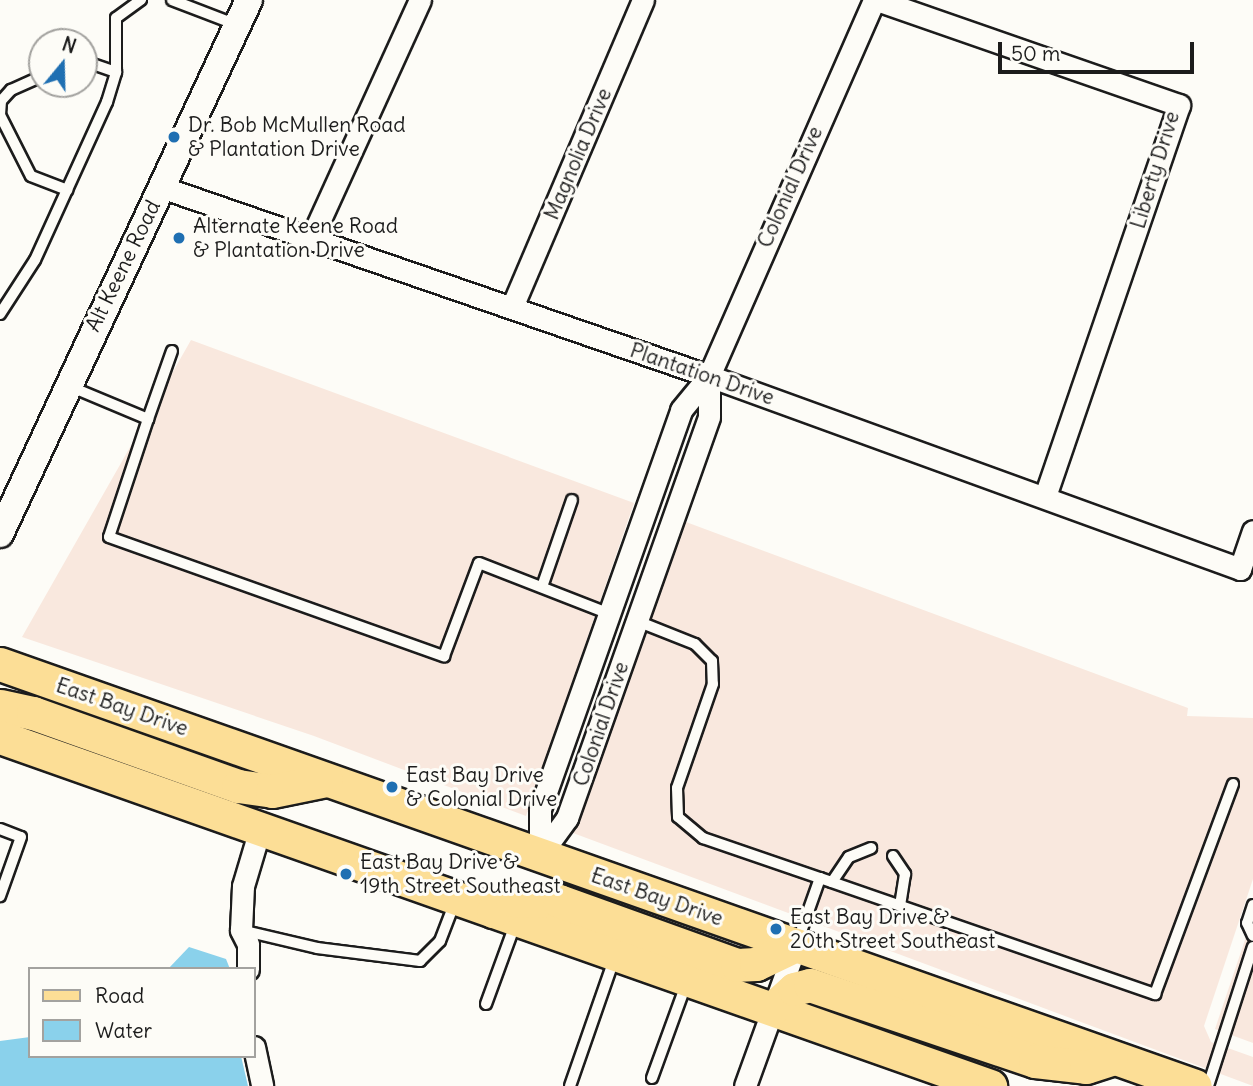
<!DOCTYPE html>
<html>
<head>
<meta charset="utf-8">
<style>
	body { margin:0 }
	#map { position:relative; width:1253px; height:1086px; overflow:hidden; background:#fdfcf7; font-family:Delius,sans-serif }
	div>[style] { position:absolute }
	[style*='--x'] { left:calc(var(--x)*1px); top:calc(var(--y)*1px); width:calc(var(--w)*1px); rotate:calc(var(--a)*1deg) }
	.built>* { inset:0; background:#f9e8de }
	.water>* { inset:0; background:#8ad1eb }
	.roads { filter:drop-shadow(2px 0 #1c1c1c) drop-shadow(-2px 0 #1c1c1c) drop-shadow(0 2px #1c1c1c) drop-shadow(0 -2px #1c1c1c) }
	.service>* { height:10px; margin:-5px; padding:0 5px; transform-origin:5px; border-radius:5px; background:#fdfcf7 }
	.minor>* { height:21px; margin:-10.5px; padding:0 10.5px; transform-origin:10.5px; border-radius:10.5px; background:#fdfcf7 }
	.tertiary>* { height:26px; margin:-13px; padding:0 13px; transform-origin:13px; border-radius:13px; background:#fdfcf7 }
	.primary>* { height:33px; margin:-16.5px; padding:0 16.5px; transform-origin:16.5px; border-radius:16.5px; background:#fcde96 }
	.dots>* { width:19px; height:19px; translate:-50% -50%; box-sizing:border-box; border:4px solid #fdfcf7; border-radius:50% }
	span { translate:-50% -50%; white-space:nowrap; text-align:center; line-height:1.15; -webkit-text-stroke:6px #fdfcf7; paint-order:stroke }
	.poi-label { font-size:21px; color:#1c1c1c }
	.left { translate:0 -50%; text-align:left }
	.street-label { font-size:21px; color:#1c1c1c }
	.legend { position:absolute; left:28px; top:967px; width:228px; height:91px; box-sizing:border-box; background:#fdfcf7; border:2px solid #a3a29f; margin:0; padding:9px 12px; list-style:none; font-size:21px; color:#1c1c1c }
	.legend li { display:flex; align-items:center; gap:14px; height:35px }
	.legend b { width:35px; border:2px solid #a3a29f }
	.north { position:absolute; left:28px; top:28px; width:70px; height:70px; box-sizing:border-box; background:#fdfcf7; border:2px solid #a3a29f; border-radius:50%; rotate:19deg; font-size:19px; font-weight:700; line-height:28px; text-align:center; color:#1c1c1c }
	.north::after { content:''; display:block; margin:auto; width:24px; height:32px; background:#1f6fb2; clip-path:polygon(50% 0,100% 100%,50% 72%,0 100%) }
	.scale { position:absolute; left:998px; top:42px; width:196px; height:32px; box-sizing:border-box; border:4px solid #1c1c1c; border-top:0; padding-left:9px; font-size:21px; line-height:24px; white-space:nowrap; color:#1c1c1c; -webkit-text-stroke:5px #fdfcf7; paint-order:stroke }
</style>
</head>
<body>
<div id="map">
	<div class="built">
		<div style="clip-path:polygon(191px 340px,634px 503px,526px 816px,314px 736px,22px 637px)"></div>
		<div style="clip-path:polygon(686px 522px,1188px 708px,1187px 716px,1253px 718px,1253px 879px,1204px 1026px,1211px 1042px,1253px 1057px,1253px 1086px,573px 833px)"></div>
		<div style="clip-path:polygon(1253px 916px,1253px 1043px,1215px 1029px)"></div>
	</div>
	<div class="water">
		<div style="clip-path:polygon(189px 947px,226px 959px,230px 969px,168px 969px)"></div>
		<div style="clip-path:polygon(30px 1037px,30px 1056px,241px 1056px,248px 1086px,0 1086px,0 1041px)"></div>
	</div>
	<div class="roads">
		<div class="service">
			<div style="--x:172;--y:0;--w:70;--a:21"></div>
			<div style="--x:84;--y:61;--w:34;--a:19"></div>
			<div style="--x:0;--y:115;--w:68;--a:63.1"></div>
			<div style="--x:31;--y:176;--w:39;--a:21"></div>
			<div style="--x:0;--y:115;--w:14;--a:-86"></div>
			<div style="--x:1;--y:101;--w:15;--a:-48"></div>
			<div style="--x:11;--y:90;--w:34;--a:-24"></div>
			<div style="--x:0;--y:314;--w:64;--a:-57.1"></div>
			<div style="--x:35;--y:260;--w:174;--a:-65.5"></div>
			<div style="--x:107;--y:102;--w:31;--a:-73"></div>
			<div style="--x:116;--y:72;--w:54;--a:-90"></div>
			<div style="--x:116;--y:18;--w:31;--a:-36"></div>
			<div style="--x:69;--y:386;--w:86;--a:22.7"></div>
			<div style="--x:148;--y:419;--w:124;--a:108.3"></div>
			<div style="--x:109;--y:537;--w:356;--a:19.6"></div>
			<div style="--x:444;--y:656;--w:99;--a:-69.4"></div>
			<div style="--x:479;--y:563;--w:141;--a:21.3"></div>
			<div style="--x:148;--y:419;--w:72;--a:-70.6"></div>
			<div style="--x:542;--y:587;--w:92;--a:-71"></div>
			<div style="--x:637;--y:621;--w:62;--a:21.6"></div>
			<div style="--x:695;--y:644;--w:24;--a:45"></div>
			<div style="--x:712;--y:661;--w:23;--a:88"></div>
			<div style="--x:713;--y:684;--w:110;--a:109.1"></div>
			<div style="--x:677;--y:788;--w:29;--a:88"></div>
			<div style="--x:678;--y:817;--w:33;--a:40"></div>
			<div style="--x:703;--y:838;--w:124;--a:18.9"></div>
			<div style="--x:0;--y:829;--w:22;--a:21"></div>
			<div style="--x:21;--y:837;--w:63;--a:109.6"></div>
			<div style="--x:893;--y:856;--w:22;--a:56"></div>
			<div style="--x:905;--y:874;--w:32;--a:99"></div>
			<div style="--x:832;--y:882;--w:30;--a:-56"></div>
			<div style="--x:849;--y:857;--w:24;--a:-22"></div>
			<div style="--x:1253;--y:905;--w:19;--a:108"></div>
			<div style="--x:1247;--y:923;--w:14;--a:65"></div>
			<div style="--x:241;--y:930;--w:78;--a:13.3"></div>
			<div style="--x:317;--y:948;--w:104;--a:7.2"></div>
			<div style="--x:420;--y:961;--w:28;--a:-45"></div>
			<div style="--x:440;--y:941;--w:42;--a:-69"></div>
			<div style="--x:797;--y:943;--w:69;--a:-70.5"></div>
			<div style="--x:820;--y:878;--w:355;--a:19.1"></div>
			<div style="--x:1155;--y:994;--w:224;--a:-69.6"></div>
			<div style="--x:486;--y:1004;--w:87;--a:-69.9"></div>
			<div style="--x:652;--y:1078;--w:102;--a:-70"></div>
			<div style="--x:570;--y:1086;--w:137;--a:-70.8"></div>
			<div style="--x:1208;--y:1086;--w:146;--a:-72.1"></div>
		</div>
		<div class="minor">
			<div style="--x:877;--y:0;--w:320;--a:19.2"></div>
			<div style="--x:1179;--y:105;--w:413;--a:108.9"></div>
			<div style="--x:161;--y:187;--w:580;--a:19.03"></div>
			<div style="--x:709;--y:376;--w:565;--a:19.97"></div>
			<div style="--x:1240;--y:569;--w:40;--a:-71.1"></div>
			<div style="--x:311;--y:239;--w:263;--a:-65.5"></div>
			<div style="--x:512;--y:307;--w:334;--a:-66.9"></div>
			<div style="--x:540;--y:855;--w:46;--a:-90"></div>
			<div style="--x:540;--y:809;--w:423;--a:-70.5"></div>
			<div style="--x:681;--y:410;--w:44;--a:-50.5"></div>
			<div style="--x:709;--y:376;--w:411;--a:-66.3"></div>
			<div style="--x:540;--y:855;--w:46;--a:-53.9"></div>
			<div style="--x:567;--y:818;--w:426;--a:-70.5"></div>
			<div style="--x:709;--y:416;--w:40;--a:-90"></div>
			<div style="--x:248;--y:969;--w:25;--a:-90"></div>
			<div style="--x:248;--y:944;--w:16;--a:-117"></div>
			<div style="--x:241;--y:930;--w:44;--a:-87.4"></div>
			<div style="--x:243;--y:886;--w:59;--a:-73.4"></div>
			<div style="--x:254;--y:1047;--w:40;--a:78"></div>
			<div style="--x:745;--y:1086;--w:150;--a:-70.1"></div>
		</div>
		<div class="tertiary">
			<div style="--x:0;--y:534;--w:589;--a:-65"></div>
		</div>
		<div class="primary">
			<div style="--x:0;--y:664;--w:1267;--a:19.45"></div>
			<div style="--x:0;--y:706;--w:34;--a:12"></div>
			<div style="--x:33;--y:713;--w:218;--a:19.6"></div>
			<div style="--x:238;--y:786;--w:34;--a:8"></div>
			<div style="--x:272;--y:791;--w:55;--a:-11.5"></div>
			<div style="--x:0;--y:737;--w:1050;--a:19.42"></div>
			<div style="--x:493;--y:911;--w:22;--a:-30"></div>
			<div style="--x:512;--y:900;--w:47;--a:1.2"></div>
			<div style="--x:559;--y:901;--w:189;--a:19.8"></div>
			<div style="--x:737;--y:965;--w:19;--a:-3"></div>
			<div style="--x:756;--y:964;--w:44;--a:-25.4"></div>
			<div style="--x:773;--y:1008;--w:28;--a:-42"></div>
			<div style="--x:794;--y:989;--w:16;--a:-14"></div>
			<div style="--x:810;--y:985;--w:237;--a:18.7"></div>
			<div style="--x:1035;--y:1061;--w:51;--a:6.7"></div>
			<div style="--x:1086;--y:1067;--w:26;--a:-18"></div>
		</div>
	</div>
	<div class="dots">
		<div style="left:174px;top:137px;background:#1f6fb2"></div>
		<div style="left:179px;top:238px;background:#1f6fb2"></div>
		<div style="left:392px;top:787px;background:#1f6fb2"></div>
		<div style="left:346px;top:874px;background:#1f6fb2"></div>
		<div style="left:776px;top:929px;background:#1f6fb2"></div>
	</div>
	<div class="poi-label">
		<span class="left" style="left:188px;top:137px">Dr. Bob McMullen Road<br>&amp; Plantation Drive</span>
		<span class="left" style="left:193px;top:238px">Alternate Keene Road<br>&amp; Plantation Drive</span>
		<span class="left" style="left:406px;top:787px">East Bay Drive<br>&amp; Colonial Drive</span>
		<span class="left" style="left:360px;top:874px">East Bay Drive &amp;<br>19th Street Southeast</span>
		<span class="left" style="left:790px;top:929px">East Bay Drive &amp;<br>20th Street Southeast</span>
	</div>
	<div class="street-label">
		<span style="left:578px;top:154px;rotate:-67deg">Magnolia Drive</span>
		<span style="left:1155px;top:170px;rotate:-73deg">Liberty Drive</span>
		<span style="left:790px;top:187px;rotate:-66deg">Colonial Drive</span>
		<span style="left:123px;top:266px;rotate:-64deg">Alt Keene Road</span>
		<span style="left:702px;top:374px;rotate:19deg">Plantation Drive</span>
		<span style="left:122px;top:707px;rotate:19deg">East Bay Drive</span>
		<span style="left:601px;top:724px;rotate:-71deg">Colonial Drive</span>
		<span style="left:657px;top:897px;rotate:19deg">East Bay Drive</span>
	</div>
	<ul class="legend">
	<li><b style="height:9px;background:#fcde96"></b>Road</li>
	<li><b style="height:19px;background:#8ad1eb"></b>Water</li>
	</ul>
	<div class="north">N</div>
	<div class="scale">50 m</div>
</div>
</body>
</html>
